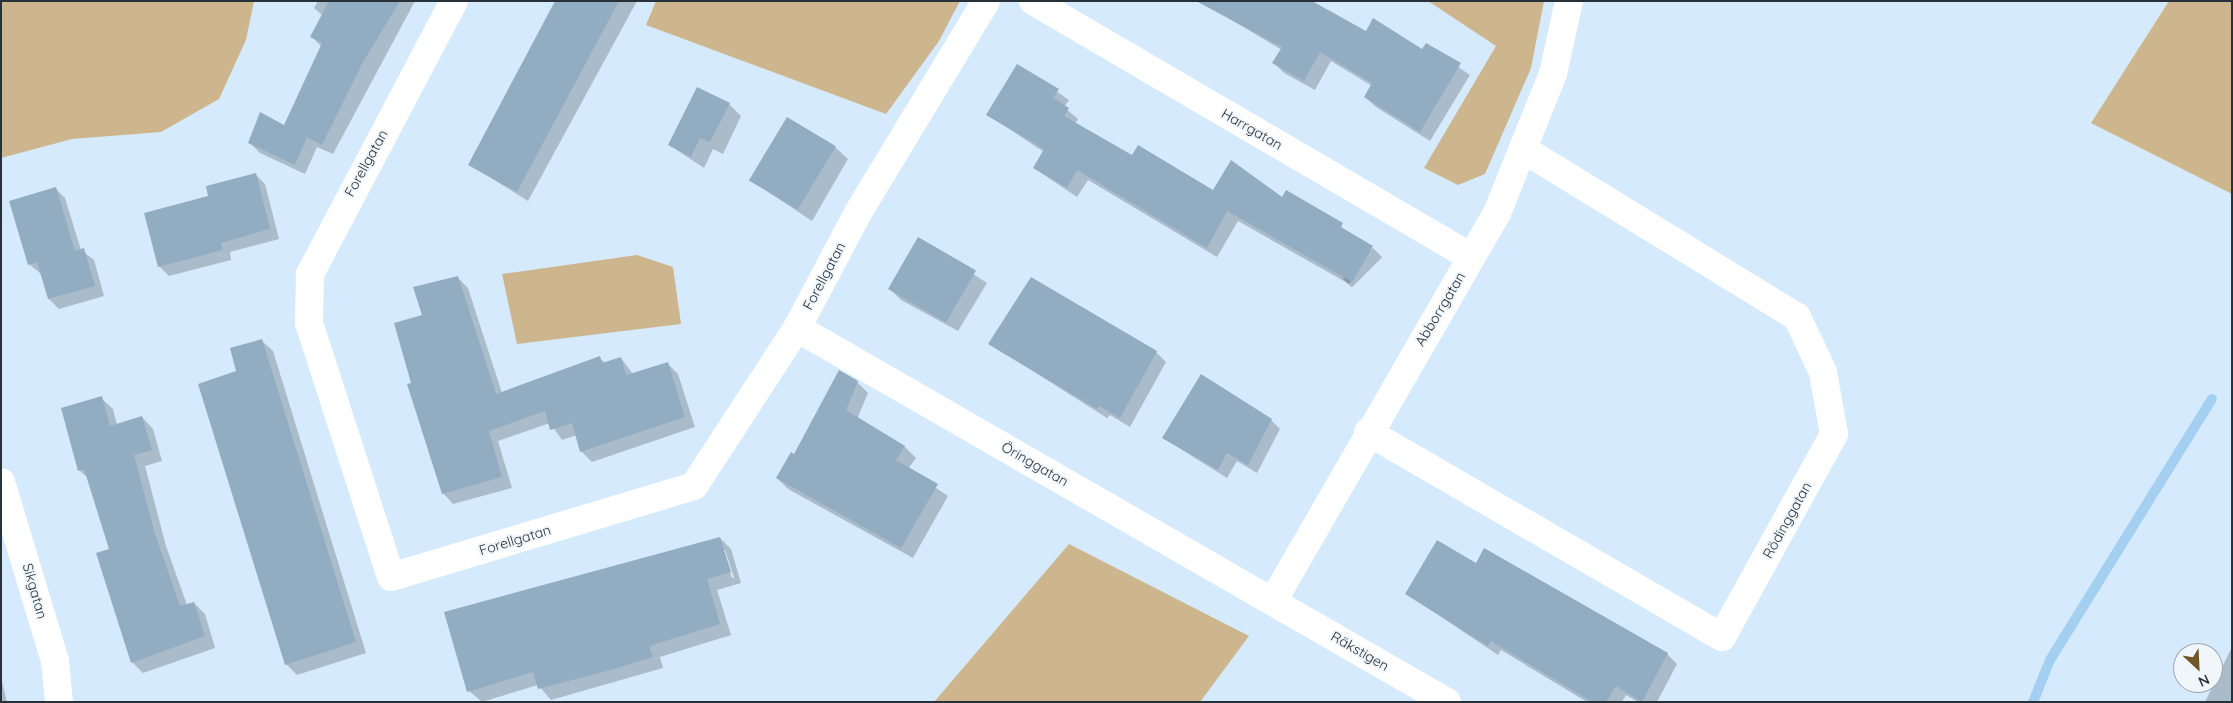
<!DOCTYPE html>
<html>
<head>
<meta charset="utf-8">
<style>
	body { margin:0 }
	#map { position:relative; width:2233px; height:703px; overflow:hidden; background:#d5ebfd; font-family:Quicksand,sans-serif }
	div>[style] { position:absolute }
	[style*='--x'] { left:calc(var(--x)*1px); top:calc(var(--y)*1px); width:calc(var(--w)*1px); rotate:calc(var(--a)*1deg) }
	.green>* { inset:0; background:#cdb58e }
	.shadow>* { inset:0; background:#0003; transform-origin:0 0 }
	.stream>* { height:10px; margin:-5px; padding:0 5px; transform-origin:5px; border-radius:5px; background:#a4cff1 }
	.building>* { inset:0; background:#92acc1; transform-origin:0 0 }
	.minor>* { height:28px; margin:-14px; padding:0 14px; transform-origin:14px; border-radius:14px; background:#fff }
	span { translate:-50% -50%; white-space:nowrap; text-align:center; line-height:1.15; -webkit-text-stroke:4px #f0f6fa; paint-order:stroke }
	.street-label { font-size:14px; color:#263139 }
	.frame { position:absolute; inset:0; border:2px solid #263139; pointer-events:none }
	.north { position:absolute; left:2173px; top:643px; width:50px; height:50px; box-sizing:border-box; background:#f0f6fa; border:1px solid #9fa7ad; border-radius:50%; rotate:155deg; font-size:14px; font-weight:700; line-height:20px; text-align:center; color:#263139 }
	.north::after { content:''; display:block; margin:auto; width:18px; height:22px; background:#705628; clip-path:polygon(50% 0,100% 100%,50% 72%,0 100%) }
</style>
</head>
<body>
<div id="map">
	<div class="green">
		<div style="clip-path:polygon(1px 1px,254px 1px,246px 40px,219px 99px,161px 132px,72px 139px,1px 158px)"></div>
		<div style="clip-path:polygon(656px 1px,960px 1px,939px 41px,886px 114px,646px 25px)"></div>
		<div style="clip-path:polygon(1428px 1px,1544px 1px,1531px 68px,1485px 174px,1458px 185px,1424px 168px,1496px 46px)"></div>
		<div style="clip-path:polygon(2169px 1px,2232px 1px,2232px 194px,2091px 123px)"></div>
		<div style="clip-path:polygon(637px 255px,673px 267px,681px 324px,517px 344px,502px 274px)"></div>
		<div style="clip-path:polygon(1069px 544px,1249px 636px,1200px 702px,934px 702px)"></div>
	</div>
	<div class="shadow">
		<div style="clip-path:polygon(318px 1px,415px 1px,333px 154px,317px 147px,305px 174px,260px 153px,249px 142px,284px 127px,322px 47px,312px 37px,323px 16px,314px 8px)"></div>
		<div style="clip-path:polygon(557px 1px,637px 1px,528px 201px,470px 165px)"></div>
		<div style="clip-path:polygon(1218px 12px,1366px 32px,1422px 51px,1426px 45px,1470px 75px,1430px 141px,1376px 107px,1365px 97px,1372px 86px,1331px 61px,1315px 90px,1284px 73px,1274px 63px,1282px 50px)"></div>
		<div style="clip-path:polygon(1018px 65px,1069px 100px,1064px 107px,1078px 119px,1075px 124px,1132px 157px,1214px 192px,1282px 199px,1286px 192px,1372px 248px,1349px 284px,1238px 221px,1217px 257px,1088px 180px,1077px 197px,1034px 168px,1044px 152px,988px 115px)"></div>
		<div style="clip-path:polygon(729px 104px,741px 116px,723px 154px,713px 149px,704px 168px,669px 145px)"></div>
		<div style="clip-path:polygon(835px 147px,848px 159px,812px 221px,752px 181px)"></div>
		<div style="clip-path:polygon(255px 174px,265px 184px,279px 239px,230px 252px,231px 260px,169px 276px,159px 266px,210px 197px)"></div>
		<div style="clip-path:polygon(55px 188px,65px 198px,81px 250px,94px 260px,104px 296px,59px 309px,49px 299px,41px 274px,29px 264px)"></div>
		<div style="clip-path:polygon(918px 238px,987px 283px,958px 331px,901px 300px,890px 289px)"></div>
		<div style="left:1373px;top:248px;width:13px;height:43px;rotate:45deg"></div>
		<div style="clip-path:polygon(457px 277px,468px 288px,502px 393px,600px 358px,605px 363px,621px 358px,633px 374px,667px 363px,678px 374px,695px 427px,592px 462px,581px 451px,577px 435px,562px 440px,550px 423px,498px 441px,512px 488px,453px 504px,443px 493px,413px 384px,423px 316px)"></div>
		<div style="clip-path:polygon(262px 341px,273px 351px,366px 653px,297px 675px,286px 664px,238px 372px)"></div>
		<div style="clip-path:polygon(990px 344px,1156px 352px,1166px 362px,1130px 427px,1110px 415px,1107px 418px)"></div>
		<div style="clip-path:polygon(857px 382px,868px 393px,857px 419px,905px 447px,916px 458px,908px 469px,948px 496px,913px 558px,788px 489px,777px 478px)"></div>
		<div style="clip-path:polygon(101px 398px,113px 409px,117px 425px,142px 417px,153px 429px,162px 461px,145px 466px,166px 546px,187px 605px,194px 603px,205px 614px,215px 648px,143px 673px,132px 662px,111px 550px,88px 478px,79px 470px)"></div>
		<div style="clip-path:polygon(1271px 420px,1280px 429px,1257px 473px,1237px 461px,1227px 478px,1163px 438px)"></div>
		<div style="clip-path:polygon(evenodd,720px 538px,731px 549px,741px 583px,717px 590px,731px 635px,660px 657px,663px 668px,551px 700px,538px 685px,482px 702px,469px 691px,720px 538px,723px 550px,725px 550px,734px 578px,732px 578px,723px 550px)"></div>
		<div style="clip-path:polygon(1477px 565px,1667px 654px,1677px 664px,1657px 702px,1638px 702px,1626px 695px,1622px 702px,1587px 702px,1501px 650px,1498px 655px,1407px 594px)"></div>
		<div style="clip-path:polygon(2232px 647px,2232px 702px,2205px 702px)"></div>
		<div style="clip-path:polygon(1px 677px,7px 702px,1px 702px)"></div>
	</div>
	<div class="stream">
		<div style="--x:2033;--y:702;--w:45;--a:-68"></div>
		<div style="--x:2050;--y:660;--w:307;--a:-58.2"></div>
	</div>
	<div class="building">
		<div style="clip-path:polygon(329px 1px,400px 1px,362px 64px,322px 145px,307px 137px,295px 165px,248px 143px,260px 112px,284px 125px,322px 43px,310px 37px)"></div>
		<div style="clip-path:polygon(555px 1px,619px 1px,517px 192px,468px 165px)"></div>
		<div style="clip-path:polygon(1196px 1px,1312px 1px,1366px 31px,1373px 18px,1422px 49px,1426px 43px,1461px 63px,1420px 132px,1364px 97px,1372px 83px,1320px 52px,1304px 81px,1272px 63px,1282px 47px)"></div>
		<div style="clip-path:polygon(1017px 64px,1059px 89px,1053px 98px,1069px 108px,1064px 116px,1132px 155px,1138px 145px,1213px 190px,1231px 160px,1282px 197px,1286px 190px,1343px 223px,1341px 227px,1373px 246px,1352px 282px,1227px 211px,1207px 248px,1077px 170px,1067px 188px,1033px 168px,1044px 149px,986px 115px)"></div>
		<div style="clip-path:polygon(697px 87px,730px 103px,710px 142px,700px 138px,691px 157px,668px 145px)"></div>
		<div style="left:787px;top:117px;width:57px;height:74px;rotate:31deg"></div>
		<div style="clip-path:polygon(256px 173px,270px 229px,221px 243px,223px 250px,158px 267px,144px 213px,208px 196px,206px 186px)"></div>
		<div style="clip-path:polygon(56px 187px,75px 251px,84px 248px,95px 286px,48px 299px,37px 262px,28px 265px,9px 201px)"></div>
		<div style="left:918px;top:237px;width:67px;height:60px;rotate:30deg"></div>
		<div style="clip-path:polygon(458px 276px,496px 394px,600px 356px,602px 363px,621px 357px,626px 375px,668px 362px,685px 417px,580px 452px,572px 423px,550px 430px,545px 411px,489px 431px,502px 477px,442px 494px,407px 384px,411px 383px,394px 323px,422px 315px,413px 287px)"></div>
		<div style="clip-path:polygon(1031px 277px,1157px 351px,1120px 418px,1099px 406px,1097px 409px,988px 344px)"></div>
		<div style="clip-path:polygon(262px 339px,356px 642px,285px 665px,198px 384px,236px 371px,230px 348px)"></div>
		<div style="clip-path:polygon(839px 370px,858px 381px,846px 410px,905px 446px,896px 460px,938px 484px,901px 548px,776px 478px,791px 452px,794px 454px)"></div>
		<div style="clip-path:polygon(1201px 374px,1272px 419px,1248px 465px,1227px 453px,1218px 470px,1162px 438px)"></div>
		<div style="clip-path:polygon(102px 396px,110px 426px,142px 416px,152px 450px,134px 455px,155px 534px,180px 606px,194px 602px,205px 636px,131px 663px,96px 553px,109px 549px,84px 469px,78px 471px,61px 408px)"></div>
		<div style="clip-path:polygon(720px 537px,731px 572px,707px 579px,720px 624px,649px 646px,653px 657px,607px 671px,538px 689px,533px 672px,467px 692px,444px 612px)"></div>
		<div style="clip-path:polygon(1437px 540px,1476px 563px,1484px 548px,1668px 653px,1642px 702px,1616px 686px,1606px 702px,1592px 702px,1491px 641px,1488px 646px,1405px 594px)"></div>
	</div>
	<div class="minor">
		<div style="--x:454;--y:1;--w:309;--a:117.8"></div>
		<div style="--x:310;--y:274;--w:49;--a:91.2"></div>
		<div style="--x:309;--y:323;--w:267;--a:72.1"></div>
		<div style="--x:391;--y:577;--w:316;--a:-16.7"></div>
		<div style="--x:694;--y:486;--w:189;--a:-56.9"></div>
		<div style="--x:797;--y:328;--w:132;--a:-62.1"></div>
		<div style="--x:859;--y:211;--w:245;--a:-58.8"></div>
		<div style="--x:1033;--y:1;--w:507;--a:30.31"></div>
		<div style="--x:797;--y:328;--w:750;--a:29.92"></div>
		<div style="--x:1368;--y:432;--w:409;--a:30.1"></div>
		<div style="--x:1722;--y:637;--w:232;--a:-61.1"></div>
		<div style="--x:1834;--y:434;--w:63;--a:-100.1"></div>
		<div style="--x:1823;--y:372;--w:61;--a:-115.3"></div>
		<div style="--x:1797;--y:317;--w:321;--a:-148.5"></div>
		<div style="--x:1;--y:482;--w:187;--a:73.2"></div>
		<div style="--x:55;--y:661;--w:41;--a:84.4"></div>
		<div style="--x:1273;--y:601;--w:448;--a:-60"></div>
		<div style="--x:1497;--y:213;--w:150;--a:-68.1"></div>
		<div style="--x:1553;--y:74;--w:75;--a:-77.6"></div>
	</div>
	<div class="street-label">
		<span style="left:1252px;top:129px;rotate:30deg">Harrgatan</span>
		<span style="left:366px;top:163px;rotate:-61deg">Forellgatan</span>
		<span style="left:824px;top:276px;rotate:-62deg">Forellgatan</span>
		<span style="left:1440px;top:309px;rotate:-59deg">Abborrgatan</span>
		<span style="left:1035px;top:464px;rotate:30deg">Öringgatan</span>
		<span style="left:1787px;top:520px;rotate:-61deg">Rödinggatan</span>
		<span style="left:515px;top:540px;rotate:-17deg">Forellgatan</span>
		<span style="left:35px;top:591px;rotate:74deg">Sikgatan</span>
		<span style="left:1360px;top:651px;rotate:30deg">Räkstigen</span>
	</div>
	<div class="frame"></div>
	<div class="north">N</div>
</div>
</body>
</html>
